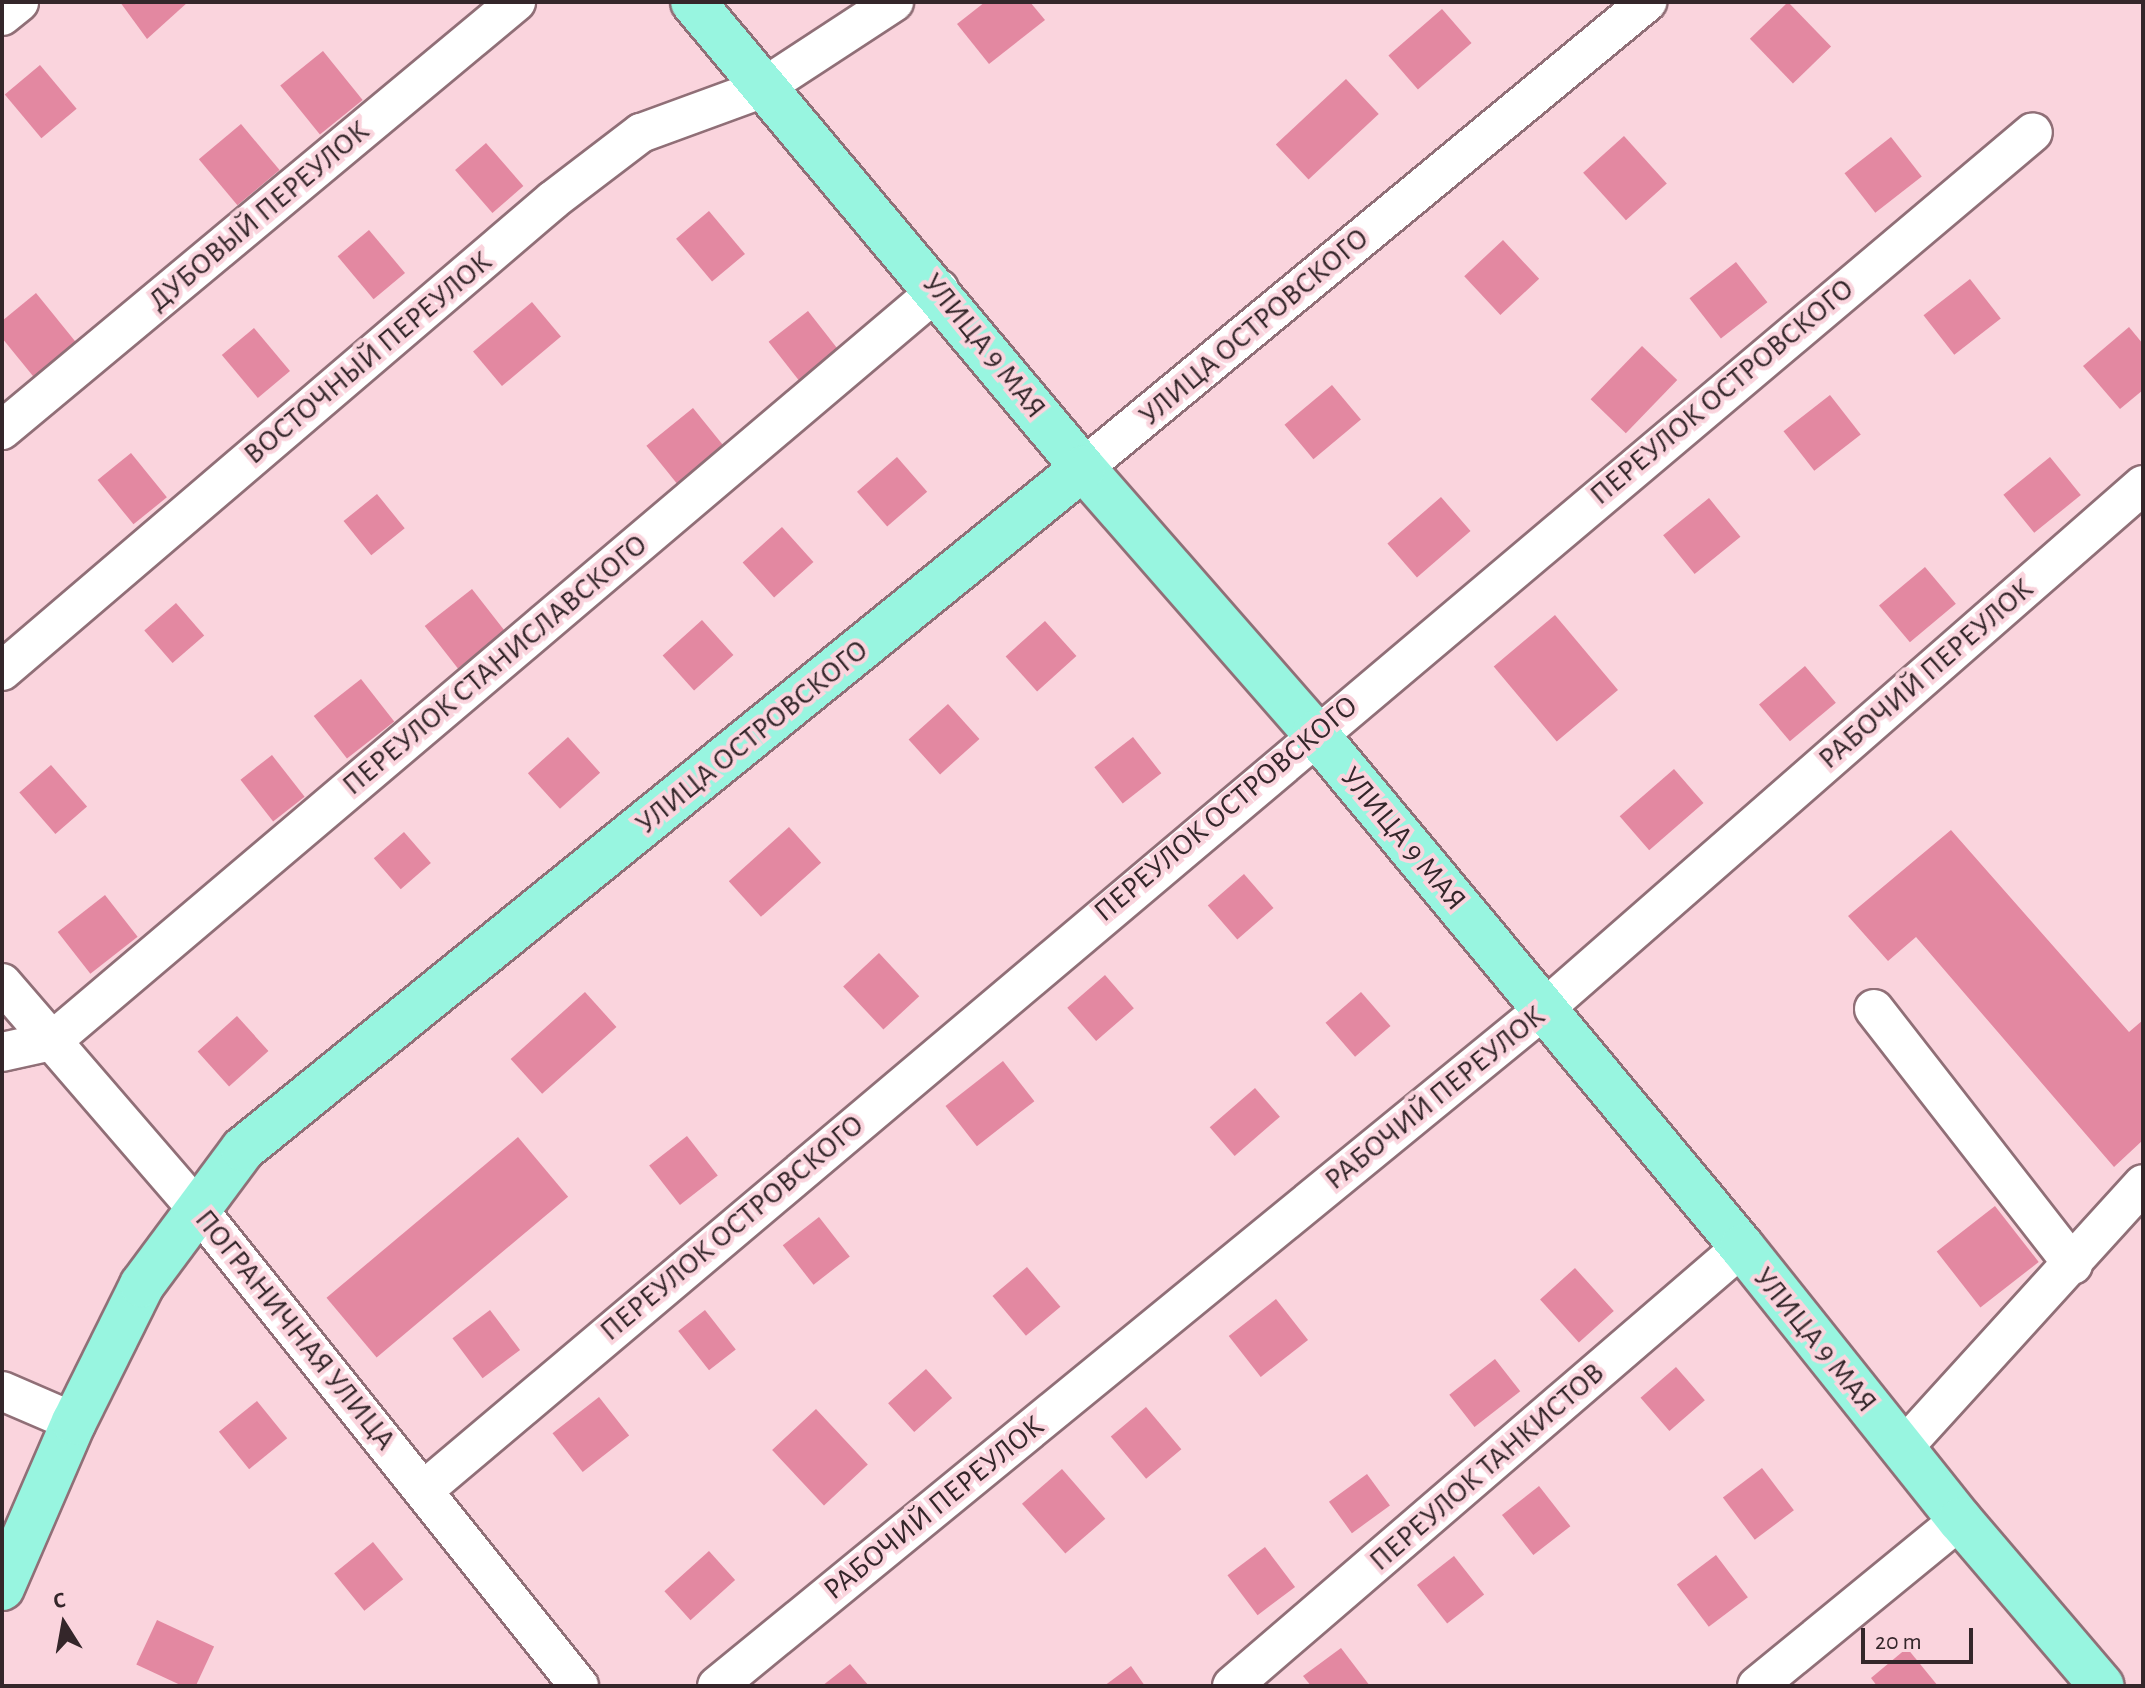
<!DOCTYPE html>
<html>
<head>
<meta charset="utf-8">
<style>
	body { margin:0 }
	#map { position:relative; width:2145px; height:1688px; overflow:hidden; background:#fad4dd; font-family:"Alegreya Sans",sans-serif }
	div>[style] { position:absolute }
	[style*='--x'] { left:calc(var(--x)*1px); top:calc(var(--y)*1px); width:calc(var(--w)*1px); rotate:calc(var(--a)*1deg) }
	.building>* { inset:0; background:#e388a1; transform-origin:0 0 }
	.roads { filter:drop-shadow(2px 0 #906f77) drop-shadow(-2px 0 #906f77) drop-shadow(0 2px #906f77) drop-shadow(0 -2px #906f77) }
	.minor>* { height:38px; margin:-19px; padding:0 19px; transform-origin:19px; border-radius:19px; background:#fff }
	.major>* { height:44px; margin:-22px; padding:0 22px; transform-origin:22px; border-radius:22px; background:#98f5e0 }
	span { translate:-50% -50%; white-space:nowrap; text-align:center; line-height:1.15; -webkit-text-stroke:8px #fad4dd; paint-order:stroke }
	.street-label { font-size:30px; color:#34262a }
	.frame { position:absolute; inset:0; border:4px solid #34262a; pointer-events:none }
	.north { position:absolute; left:24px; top:1584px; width:80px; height:80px; -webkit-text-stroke:6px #fad4dd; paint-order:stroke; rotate:349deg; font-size:22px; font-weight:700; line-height:32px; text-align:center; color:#34262a }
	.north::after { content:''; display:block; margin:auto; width:28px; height:36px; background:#34262a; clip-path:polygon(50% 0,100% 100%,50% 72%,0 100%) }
	.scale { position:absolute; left:1861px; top:1628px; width:112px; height:36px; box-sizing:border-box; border:4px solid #34262a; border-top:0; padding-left:10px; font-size:24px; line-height:28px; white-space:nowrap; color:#34262a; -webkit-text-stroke:6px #fad4dd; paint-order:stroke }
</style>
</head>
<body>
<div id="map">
	<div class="building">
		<div style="clip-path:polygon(120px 2px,188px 2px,147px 39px)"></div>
		<div style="clip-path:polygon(985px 2px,1030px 2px,1045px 20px,989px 64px,957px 24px)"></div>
		<div style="left:1788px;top:2px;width:62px;height:53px;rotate:46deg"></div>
		<div style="left:1442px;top:9px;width:45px;height:71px;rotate:49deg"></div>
		<div style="left:323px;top:51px;width:63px;height:55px;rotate:51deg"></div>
		<div style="left:40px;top:65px;width:57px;height:46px;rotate:50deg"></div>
		<div style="left:1346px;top:79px;width:48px;height:96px;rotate:47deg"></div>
		<div style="left:241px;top:124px;width:60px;height:55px;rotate:50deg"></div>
		<div style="left:1624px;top:136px;width:64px;height:55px;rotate:48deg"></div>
		<div style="left:1891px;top:137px;width:50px;height:59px;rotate:52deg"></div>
		<div style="left:486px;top:143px;width:57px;height:41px;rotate:49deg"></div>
		<div style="left:709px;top:211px;width:56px;height:43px;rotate:50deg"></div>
		<div style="left:369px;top:230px;width:56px;height:41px;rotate:50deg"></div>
		<div style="left:1503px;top:240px;width:53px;height:53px;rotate:47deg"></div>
		<div style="left:1736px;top:262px;width:51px;height:59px;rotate:52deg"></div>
		<div style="left:1970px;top:279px;width:50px;height:59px;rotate:52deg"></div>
		<div style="clip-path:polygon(36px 293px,79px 346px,37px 381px,2px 338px,2px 321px)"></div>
		<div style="left:532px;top:302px;width:45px;height:77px;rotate:50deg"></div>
		<div style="left:808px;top:311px;width:55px;height:50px;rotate:52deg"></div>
		<div style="clip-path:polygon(2129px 327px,2143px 344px,2143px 390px,2120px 409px,2083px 366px)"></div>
		<div style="left:254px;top:328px;width:56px;height:42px;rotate:50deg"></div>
		<div style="left:1642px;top:346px;width:49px;height:74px;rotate:44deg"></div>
		<div style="left:1332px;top:385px;width:45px;height:62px;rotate:50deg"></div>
		<div style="left:1830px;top:395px;width:50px;height:59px;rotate:52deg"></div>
		<div style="left:693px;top:408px;width:54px;height:60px;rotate:51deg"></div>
		<div style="left:131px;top:453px;width:57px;height:43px;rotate:51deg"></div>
		<div style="left:897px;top:457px;width:46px;height:53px;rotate:49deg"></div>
		<div style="left:2050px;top:457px;width:49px;height:60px;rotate:51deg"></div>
		<div style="left:377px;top:494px;width:44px;height:43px;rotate:51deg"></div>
		<div style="left:1441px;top:497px;width:45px;height:71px;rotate:49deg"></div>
		<div style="left:1709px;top:498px;width:50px;height:59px;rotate:51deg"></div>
		<div style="left:782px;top:527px;width:47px;height:53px;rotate:48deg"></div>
		<div style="left:1925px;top:567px;width:48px;height:60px;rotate:50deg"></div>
		<div style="left:472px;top:589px;width:54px;height:60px;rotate:52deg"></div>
		<div style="left:176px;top:603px;width:43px;height:42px;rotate:49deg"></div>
		<div style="left:1555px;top:615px;width:98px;height:80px;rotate:50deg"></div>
		<div style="left:702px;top:620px;width:47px;height:53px;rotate:48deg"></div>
		<div style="left:1045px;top:621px;width:47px;height:53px;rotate:48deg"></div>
		<div style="left:1805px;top:666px;width:48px;height:60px;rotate:50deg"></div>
		<div style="left:361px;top:679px;width:54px;height:60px;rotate:52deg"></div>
		<div style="left:948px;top:704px;width:47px;height:53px;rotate:48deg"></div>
		<div style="left:568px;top:737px;width:48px;height:54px;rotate:48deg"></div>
		<div style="left:1133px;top:737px;width:46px;height:49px;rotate:52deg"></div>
		<div style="left:272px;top:755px;width:53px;height:40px;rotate:52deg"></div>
		<div style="left:51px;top:765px;width:55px;height:42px;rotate:49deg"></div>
		<div style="left:1674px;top:769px;width:45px;height:72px;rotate:49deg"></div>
		<div style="left:789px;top:827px;width:48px;height:81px;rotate:48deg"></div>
		<div style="clip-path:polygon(1951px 830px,2129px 1032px,2143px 1020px,2143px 1140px,2114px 1167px,1916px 937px,1888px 961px,1848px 916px)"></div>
		<div style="left:404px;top:832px;width:41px;height:40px;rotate:49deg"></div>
		<div style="left:1244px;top:874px;width:45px;height:48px;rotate:49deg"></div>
		<div style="left:105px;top:895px;width:53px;height:60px;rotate:52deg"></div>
		<div style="left:879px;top:953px;width:59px;height:49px;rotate:47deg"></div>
		<div style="left:1105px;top:975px;width:44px;height:50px;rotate:49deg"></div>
		<div style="left:585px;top:992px;width:47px;height:100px;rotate:48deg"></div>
		<div style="left:1361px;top:992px;width:45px;height:47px;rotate:49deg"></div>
		<div style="left:237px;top:1016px;width:47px;height:53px;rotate:48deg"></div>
		<div style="left:1003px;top:1061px;width:51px;height:73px;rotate:52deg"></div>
		<div style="left:1255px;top:1088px;width:38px;height:60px;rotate:49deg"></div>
		<div style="left:687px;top:1136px;width:50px;height:48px;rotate:52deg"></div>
		<div style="left:518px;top:1137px;width:78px;height:250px;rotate:50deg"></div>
		<div style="left:1995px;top:1206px;width:71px;height:74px;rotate:52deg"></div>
		<div style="left:819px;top:1217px;width:50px;height:46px;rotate:52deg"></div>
		<div style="left:1027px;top:1267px;width:52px;height:45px;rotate:50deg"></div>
		<div style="left:1575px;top:1268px;width:58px;height:47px;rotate:48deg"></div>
		<div style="left:1276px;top:1299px;width:52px;height:60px;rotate:52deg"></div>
		<div style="left:490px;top:1310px;width:50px;height:47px;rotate:53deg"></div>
		<div style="left:705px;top:1310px;width:50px;height:34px;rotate:52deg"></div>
		<div style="left:1495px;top:1359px;width:41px;height:58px;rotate:52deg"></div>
		<div style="left:1676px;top:1367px;width:44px;height:47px;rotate:49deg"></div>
		<div style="left:926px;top:1369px;width:39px;height:51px;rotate:48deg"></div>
		<div style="left:599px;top:1397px;width:49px;height:59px;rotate:52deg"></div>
		<div style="left:257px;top:1401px;width:48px;height:49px;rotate:51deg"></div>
		<div style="left:1146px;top:1407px;width:55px;height:46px;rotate:50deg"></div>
		<div style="left:816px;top:1409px;width:76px;height:60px;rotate:47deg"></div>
		<div style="left:1762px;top:1468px;width:53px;height:49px;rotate:53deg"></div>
		<div style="left:1062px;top:1469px;width:66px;height:53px;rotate:49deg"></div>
		<div style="left:1367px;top:1474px;width:39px;height:47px;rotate:54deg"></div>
		<div style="left:1539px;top:1486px;width:51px;height:47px;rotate:52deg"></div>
		<div style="left:373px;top:1542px;width:48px;height:50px;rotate:51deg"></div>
		<div style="left:1265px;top:1547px;width:50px;height:47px;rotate:53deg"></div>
		<div style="left:709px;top:1551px;width:39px;height:60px;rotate:48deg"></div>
		<div style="left:1716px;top:1555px;width:53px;height:49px;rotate:53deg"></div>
		<div style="left:1454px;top:1556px;width:49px;height:47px;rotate:52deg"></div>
		<div style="left:157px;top:1620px;width:63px;height:49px;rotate:25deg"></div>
		<div style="clip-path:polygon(1341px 1648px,1370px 1686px,1311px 1686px,1303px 1676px)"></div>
		<div style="clip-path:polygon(1907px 1648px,1938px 1686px,1877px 1686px,1871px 1678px)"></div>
		<div style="clip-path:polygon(850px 1664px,869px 1686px,822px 1686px)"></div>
		<div style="clip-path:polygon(1131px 1666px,1145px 1686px,1104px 1686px)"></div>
	</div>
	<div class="roads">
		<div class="minor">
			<div style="--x:2;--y:16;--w:22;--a:-39"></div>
			<div style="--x:2;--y:430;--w:669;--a:-39.78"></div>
			<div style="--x:1083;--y:468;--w:732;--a:-39.56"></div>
			<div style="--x:2;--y:671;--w:725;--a:-40.52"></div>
			<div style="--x:553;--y:200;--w:111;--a:-37.3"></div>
			<div style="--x:641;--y:133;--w:128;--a:-20.1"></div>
			<div style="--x:761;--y:89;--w:159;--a:-33.2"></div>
			<div style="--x:2;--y:983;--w:303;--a:49.2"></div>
			<div style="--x:200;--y:1212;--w:607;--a:51.35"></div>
			<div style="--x:1874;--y:1009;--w:324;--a:52.1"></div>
			<div style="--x:2;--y:1052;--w:51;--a:-12.4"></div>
			<div style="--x:52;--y:1041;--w:1163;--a:-40.29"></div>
			<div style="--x:2;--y:1391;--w:78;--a:23.3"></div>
			<div style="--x:1902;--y:1449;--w:358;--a:-47.7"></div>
			<div style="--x:424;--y:1490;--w:2105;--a:-40.16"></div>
			<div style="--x:717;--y:1686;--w:1069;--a:-39.3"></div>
			<div style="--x:1544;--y:1009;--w:796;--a:-41.18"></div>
			<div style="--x:1232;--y:1686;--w:673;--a:-40.72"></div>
			<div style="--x:1757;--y:1686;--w:262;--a:-39.3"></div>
		</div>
		<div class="major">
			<div style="--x:693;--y:2;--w:608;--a:50.07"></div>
			<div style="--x:1083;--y:468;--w:352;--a:48.8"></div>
			<div style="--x:1315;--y:733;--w:668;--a:50.28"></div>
			<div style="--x:1742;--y:1247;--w:349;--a:51.4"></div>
			<div style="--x:1960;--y:1520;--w:218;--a:49.5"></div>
			<div style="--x:2;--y:1588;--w:181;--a:-66.6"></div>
			<div style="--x:74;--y:1422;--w:153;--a:-63.6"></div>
			<div style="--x:142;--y:1285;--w:169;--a:-53.4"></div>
			<div style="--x:243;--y:1149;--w:1081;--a:-39.03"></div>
		</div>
	</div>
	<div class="street-label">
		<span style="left:259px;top:216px;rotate:-40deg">ДУБОВЫЙ ПЕРЕУЛОК</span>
		<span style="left:1254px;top:327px;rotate:-40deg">УЛИЦА ОСТРОВСКОГО</span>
		<span style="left:984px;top:346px;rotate:51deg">УЛИЦА 9 МАЯ</span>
		<span style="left:368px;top:358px;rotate:-40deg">ВОСТОЧНЫЙ ПЕРЕУЛОК</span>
		<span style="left:1722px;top:392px;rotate:-40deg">ПЕРЕУЛОК ОСТРОВСКОГО</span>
		<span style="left:495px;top:665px;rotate:-40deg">ПЕРЕУЛОК СТАНИСЛАВСКОГО</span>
		<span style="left:1926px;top:674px;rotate:-41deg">РАБОЧИЙ ПЕРЕУЛОК</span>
		<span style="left:752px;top:737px;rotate:-39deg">УЛИЦА ОСТРОВСКОГО</span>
		<span style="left:1226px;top:809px;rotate:-40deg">ПЕРЕУЛОК ОСТРОВСКОГО</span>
		<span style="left:1403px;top:839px;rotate:50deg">УЛИЦА 9 МАЯ</span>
		<span style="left:1435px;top:1098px;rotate:-39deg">РАБОЧИЙ ПЕРЕУЛОК</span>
		<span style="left:732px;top:1228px;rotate:-40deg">ПЕРЕУЛОК ОСТРОВСКОГО</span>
		<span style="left:295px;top:1330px;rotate:51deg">ПОГРАНИЧНАЯ УЛИЦА</span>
		<span style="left:1815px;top:1340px;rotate:51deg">УЛИЦА 9 МАЯ</span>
		<span style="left:1487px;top:1467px;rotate:-41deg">ПЕРЕУЛОК ТАНКИСТОВ</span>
		<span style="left:934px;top:1508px;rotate:-39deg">РАБОЧИЙ ПЕРЕУЛОК</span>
	</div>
	<div class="frame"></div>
	<div class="north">С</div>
	<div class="scale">20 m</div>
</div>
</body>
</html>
